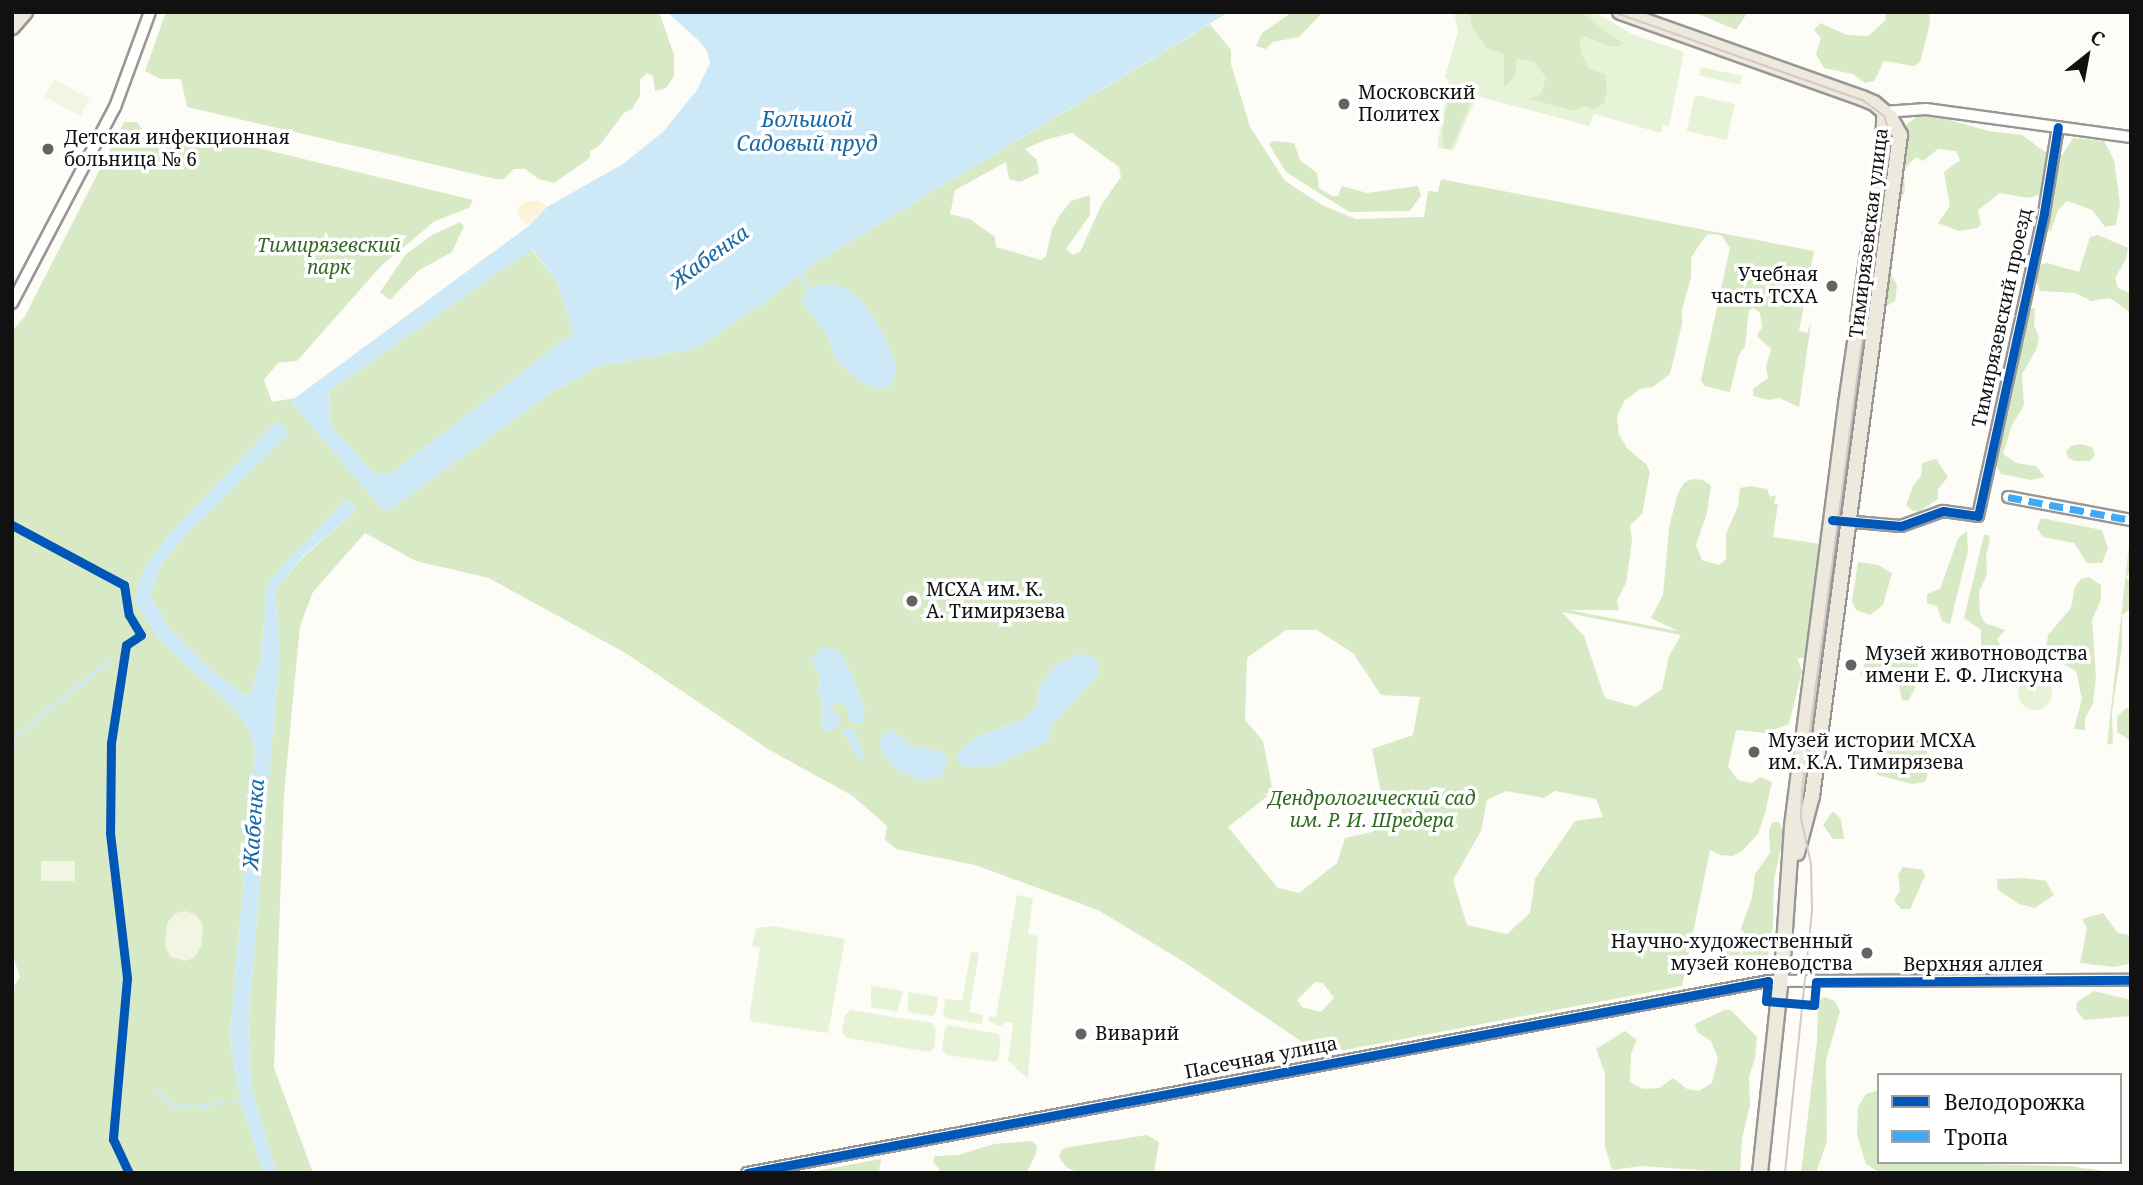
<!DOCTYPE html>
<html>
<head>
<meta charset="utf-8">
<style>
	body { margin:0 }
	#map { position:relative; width:2143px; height:1185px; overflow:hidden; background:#fdfcf7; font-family:"Noto Serif",serif }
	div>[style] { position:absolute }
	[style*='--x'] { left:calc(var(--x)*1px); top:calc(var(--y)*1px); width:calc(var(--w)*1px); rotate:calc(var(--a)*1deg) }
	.green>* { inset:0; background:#e7f3d7; transform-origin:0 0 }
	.round { border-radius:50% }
	.forest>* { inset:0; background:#d8eac5 }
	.sand>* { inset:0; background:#fcf4d9 }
	.pitch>* { inset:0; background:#f0f6e1; transform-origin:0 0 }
	.water>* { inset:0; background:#cde8f7 }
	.stream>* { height:2.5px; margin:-1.25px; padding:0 1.25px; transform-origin:1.25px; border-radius:1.25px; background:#cde8f7 }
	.roads { filter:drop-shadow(2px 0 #979795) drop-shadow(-2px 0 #979795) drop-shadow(0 2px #979795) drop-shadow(0 -2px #979795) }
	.minor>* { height:10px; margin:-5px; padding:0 5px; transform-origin:5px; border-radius:5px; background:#fffffe }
	.major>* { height:14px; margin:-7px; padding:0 7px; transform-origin:7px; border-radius:7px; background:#ede9dc }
	.tram>* { height:2px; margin:-1px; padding:0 1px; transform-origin:1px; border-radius:1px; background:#d9c6c7 }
	.quiet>* { height:7px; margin-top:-3.5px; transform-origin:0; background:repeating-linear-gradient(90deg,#3fa9f5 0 14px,transparent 0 21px) }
	.cycleway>* { height:9px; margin:-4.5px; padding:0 4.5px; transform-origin:4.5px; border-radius:4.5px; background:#0057b8 }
	.dots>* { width:19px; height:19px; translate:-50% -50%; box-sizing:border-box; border:4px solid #fff; border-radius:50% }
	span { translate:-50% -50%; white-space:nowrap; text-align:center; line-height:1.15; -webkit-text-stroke:7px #fff; paint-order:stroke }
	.poi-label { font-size:19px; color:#111 }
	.left { translate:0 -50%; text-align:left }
	.right { translate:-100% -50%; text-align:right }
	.street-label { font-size:19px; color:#111 }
	.park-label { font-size:19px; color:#2f6b1f; font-style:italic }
	.water-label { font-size:21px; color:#1768a6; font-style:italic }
	.frame { position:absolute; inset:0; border:14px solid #111; pointer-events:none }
	.legend { position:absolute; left:1877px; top:1073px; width:245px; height:91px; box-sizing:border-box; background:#fff; border:2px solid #a0a0a0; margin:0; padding:9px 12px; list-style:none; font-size:21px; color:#111 }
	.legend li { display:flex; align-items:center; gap:14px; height:35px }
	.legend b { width:35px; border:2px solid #a0a0a0 }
	.north { position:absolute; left:2052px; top:21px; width:70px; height:70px; -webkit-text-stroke:5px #fff; paint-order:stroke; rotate:31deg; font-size:19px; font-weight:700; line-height:28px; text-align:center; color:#111 }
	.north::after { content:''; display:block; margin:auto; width:24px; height:32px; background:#111; clip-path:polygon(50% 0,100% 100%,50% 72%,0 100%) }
</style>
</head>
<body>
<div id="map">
	<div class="green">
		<div style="clip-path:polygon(1454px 12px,1594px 12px,1632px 34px,1684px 52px,1669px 126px,1663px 125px,1661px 133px,1594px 114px,1589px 126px,1477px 96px,1453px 151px,1437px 147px,1449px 81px,1445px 77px,1458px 32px)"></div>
		<div style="left:1701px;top:67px;width:42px;height:9px;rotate:12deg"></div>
		<div style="left:1695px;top:95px;width:41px;height:37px;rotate:13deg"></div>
		<div class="round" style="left:2018px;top:676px;width:34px;height:34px"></div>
		<div style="clip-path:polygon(1017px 895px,1033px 898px,1028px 934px,1038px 936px,1028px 1079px,1008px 1061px,1013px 1023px,1006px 1022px,1000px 1026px,989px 1022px,989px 1016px,996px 1017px)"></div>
		<div style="clip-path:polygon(773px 926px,845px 939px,828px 1033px,753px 1022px,749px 1018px,760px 947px,752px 946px,756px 928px)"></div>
		<div style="clip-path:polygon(971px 952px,979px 953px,969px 1012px,984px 1015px,981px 1024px,946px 1018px,943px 1014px,945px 999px,962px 1001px)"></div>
		<div style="clip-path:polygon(871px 986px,903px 991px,897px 1012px,871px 1007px)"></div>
		<div style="clip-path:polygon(908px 992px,938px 997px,936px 1013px,932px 1016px,908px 1012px)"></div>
		<div style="clip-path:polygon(851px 1010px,932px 1023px,936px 1030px,934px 1048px,929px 1052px,847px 1038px,842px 1032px,845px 1015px)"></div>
		<div style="clip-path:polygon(949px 1025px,998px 1034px,1001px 1039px,998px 1059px,995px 1062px,947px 1055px,942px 1049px,945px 1028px)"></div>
	</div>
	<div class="forest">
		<div style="clip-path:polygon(166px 12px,659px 12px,674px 55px,674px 76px,666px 88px,655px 91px,653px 76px,647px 73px,640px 80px,640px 96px,632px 109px,624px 113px,599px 146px,590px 151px,590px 158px,554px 183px,539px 179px,525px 169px,514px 169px,504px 179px,496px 179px,187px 107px,181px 79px,161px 79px,145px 71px)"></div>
		<div style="clip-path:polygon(1292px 12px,1323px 12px,1299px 37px,1273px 42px,1266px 49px,1256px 46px,1262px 33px)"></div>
		<div style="clip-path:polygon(1469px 12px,1582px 12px,1604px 31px,1624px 43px,1619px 46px,1608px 46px,1585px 36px,1580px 38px,1581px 53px,1589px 69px,1605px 74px,1607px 89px,1604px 103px,1594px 109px,1584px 106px,1575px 111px,1529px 99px,1541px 94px,1546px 78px,1535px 62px,1517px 58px,1515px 76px,1504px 87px,1504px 54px,1486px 48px,1472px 26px)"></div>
		<div style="clip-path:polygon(1694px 12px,1748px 12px,1736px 30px)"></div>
		<div style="clip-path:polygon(1886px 12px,1929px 12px,1930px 23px,1920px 62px,1914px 66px,1884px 61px,1874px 81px,1865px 83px,1853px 74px,1824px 68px,1816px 54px,1821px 38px,1814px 30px,1820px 23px,1847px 35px,1868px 36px,1885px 21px)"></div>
		<div style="clip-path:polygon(evenodd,1210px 24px,1231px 50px,1231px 64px,1250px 127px,1285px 181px,1322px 205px,1356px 219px,1424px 217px,1428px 191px,1438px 192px,1441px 179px,1814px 251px,1799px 331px,1807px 333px,1811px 323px,1799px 407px,1779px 398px,1768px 400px,1753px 396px,1753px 389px,1768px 378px,1766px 366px,1771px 349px,1757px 336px,1762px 327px,1760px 313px,1754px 308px,1749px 310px,1745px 346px,1739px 355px,1730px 392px,1704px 386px,1701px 380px,1730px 248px,1721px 235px,1708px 234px,1701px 242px,1691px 258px,1691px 278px,1682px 309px,1682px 324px,1670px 374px,1653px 387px,1640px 389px,1624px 401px,1617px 417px,1619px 434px,1627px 448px,1646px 464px,1650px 472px,1642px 514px,1630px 525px,1632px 541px,1626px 583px,1617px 601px,1619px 610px,1569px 610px,1678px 631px,1651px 618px,1663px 595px,1669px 527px,1678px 493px,1684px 483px,1692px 479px,1703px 480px,1711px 486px,1707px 513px,1696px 545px,1702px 560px,1719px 565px,1726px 559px,1726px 534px,1738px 506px,1740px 488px,1750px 486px,1767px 489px,1770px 497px,1776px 495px,1774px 504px,1778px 504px,1773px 537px,1821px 544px,1804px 658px,1797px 658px,1802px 671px,1789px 724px,1766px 733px,1736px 730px,1728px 767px,1738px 780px,1751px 783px,1760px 777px,1772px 782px,1765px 813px,1758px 834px,1742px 851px,1733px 856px,1720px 855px,1710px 850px,1682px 986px,1334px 1052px,1327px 1043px,1308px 1046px,1184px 962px,1098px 910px,975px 865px,896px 849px,885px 840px,887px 826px,853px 796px,768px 749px,627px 654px,489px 578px,416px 561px,365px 533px,313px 592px,300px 626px,284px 794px,274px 1068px,313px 1173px,276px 1173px,251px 1086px,248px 1023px,280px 649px,275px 591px,303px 557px,357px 510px,346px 499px,267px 583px,261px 662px,250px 695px,242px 694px,206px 666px,169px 628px,150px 595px,161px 566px,182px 539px,289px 433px,277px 422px,172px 531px,144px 568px,158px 638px,236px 711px,249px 729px,255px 747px,230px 1039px,241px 1101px,263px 1173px,12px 1173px,12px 989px,20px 977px,12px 953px,12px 331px,25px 316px,124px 122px,137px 122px,146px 135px,179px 129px,473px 200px,469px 208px,435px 221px,381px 266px,297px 361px,278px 363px,264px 380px,272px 402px,295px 398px,293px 405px,388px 511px,546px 396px,598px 366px,695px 349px,762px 304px,818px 261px,1210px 24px,1072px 133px,1119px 167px,1121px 177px,1102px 204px,1080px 252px,1073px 255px,1066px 249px,1090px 215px,1090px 195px,1071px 201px,1060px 215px,1052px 229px,1046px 256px,1041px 260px,996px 247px,995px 237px,970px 219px,950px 214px,955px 190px,1006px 162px,1009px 179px,1020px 182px,1039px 173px,1037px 160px,1025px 149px,1048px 139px,1072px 133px,1210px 24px,879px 326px,885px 342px,838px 362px,826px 334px,879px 326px,1210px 24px,1562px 612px,1681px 635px,1669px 656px,1662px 689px,1636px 707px,1605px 698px,1584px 636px,1562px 612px,1210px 24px,1286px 630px,1317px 630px,1353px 653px,1381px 695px,1420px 697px,1413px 735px,1372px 749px,1381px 793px,1403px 793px,1401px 812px,1372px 832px,1345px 838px,1337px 863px,1299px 893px,1278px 888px,1228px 827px,1273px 792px,1263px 741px,1245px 720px,1247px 658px,1286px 630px,1210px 24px,852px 675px,865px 712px,839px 702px,833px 705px,827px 731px,821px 725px,823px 710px,818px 693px,820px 677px,852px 675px,1210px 24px,1098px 675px,1049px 729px,977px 737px,1023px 720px,1037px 706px,1040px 684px,1098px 675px,1210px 24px,892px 729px,913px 748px,939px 751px,948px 759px,879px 745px,892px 729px,1210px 24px,1506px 791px,1544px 798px,1555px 791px,1596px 799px,1603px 817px,1575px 821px,1535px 879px,1530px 913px,1507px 934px,1467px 925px,1453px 880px,1481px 831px,1487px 800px,1506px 791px,1210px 24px,1315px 982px,1323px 983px,1334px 998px,1321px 1012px,1302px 1007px,1297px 1000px,1315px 982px)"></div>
		<div style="clip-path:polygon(1454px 84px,1464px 85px,1471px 101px,1455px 140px,1450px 148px,1444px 149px,1442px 134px,1450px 88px)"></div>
		<div style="clip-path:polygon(1936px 116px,1988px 131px,2022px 135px,2045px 152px,2062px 155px,2073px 138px,2104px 141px,2114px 160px,2120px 204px,2116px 225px,2105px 227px,2092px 210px,2067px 201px,2058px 210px,2051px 231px,2046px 231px,2052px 202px,2042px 194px,2029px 198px,2000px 193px,1978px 210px,1981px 224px,1978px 228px,1959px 231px,1938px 223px,1950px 206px,1944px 172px,1960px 160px,1956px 151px,1938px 149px,1923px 161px,1916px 157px,1904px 169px,1905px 192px,1900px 200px,1889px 271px,1897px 285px,1895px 301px,1880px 310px,1902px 139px,1906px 125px,1916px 117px)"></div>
		<div style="clip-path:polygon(1273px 141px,1294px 143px,1300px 160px,1317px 173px,1319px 188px,1332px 196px,1338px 196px,1342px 186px,1367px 193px,1418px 186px,1421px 195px,1410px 211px,1349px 212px,1286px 172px,1269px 144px)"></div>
		<div style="clip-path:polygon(460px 222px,464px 226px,452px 252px,418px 271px,390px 300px,380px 292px,406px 254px,432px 235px)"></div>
		<div style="clip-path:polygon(2098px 235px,2128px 248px,2126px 259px,2115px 278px,2118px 288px,2131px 294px,2131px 313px,2110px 298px,2091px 301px,2075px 293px,2040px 291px,2035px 277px,2040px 265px,2047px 263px,2079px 272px,2090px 237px)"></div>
		<div style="clip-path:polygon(531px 249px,556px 280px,574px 332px,389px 475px,374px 473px,331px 427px,328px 392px)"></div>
		<div style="clip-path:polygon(2035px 308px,2034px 325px,2039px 338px,2037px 348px,2022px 374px,2024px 405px,2012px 425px,2003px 454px,2016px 463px,2036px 466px,2045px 477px,2031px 480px,2001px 474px,1995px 464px,1997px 441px,2009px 411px,2010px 385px,2028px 309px)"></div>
		<div style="clip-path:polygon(2080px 444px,2092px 447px,2095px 455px,2090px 461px,2075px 461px,2068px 458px,2066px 451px,2071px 446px)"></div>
		<div style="clip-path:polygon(1936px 459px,1948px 477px,1938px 489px,1938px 499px,1918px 512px,1911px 510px,1906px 505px,1913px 486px,1921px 476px,1922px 463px)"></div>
		<div style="clip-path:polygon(2041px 518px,2102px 530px,2108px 548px,2102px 563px,2087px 563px,2074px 543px,2043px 537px,2037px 528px)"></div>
		<div style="clip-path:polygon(1967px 531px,1968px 551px,1950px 624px,1942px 621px,1937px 606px,1927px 603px,1927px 594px,1940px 589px,1958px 538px)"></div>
		<div style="clip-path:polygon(1984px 535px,1989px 535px,1990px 539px,1986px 556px,1987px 575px,1979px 591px,1980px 614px,1985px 623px,2005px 630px,1997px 639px,2004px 652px,1995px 660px,1981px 656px,1981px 630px,1964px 618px)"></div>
		<div style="clip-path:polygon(2130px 536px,2131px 570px,2126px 577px,2131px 584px,2131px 608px,2122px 615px,2122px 647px,2112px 712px,2113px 743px,2107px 745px)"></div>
		<div style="clip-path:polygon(1858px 562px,1878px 565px,1892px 573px,1883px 605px,1870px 615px,1856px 610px,1852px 602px)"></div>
		<div style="clip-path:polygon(2089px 577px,2101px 585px,2101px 600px,2092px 620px,2096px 677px,2093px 704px,2085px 718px,2085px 730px,2074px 729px,2082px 699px,2076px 671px,2054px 659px,2046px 648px,2048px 635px,2071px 608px,2075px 587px,2081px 579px)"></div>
		<div style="clip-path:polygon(1899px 646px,1920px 650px,1917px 672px,1913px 675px,1915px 688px,1908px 701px,1902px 700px,1899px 686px,1890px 685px,1880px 672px,1871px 678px,1860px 674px,1867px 659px,1890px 653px)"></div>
		<div style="clip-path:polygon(2126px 708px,2131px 710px,2131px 741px,2117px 732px,2117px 717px)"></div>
		<div style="clip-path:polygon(1884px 735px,1926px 742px,1929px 769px,1925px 782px,1912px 784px,1877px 775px,1875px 770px)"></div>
		<div style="clip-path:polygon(1833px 811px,1841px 819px,1844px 839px,1833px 839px,1823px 825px)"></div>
		<div style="clip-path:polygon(1773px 822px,1779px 822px,1784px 834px,1774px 879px,1773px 925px,1767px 964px,1759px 969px,1714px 975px,1710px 963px,1737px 939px,1752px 898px,1755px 874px,1770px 853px,1769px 829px)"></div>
		<div style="clip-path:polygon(1903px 867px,1923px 870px,1925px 876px,1910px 909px,1901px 909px,1894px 900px,1900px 891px,1898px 875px)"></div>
		<div style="clip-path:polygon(2024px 878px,2046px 881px,2054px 895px,2035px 908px,2019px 904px,1998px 890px,1997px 879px)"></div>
		<div style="clip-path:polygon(2103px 913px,2118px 933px,2129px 935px,2131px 958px,2128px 964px,2114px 967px,2080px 963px,2087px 928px,2082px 919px)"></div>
		<div style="clip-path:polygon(2094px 991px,2131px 1000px,2131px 1016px,2084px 1020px,2076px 1010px,2077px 1002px)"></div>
		<div style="clip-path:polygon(1824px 997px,1835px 1001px,1840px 1012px,1826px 1060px,1827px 1141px,1816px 1173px,1801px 1173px,1817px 1041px,1818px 1002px)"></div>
		<div style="clip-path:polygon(1724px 1010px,1731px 1010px,1757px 1037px,1755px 1058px,1749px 1077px,1750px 1105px,1742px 1139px,1740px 1173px,1642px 1166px,1612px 1170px,1605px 1146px,1605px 1073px,1596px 1049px,1625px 1031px,1637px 1040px,1631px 1053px,1630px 1082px,1643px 1089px,1659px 1088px,1673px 1078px,1687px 1089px,1699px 1091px,1712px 1083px,1718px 1058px,1711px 1041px,1697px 1032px,1695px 1024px)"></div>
		<div style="clip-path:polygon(1879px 1090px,1879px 1162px,2069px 1166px,2118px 1173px,1881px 1173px,1866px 1164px,1857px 1135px,1858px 1107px,1866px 1094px)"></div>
		<div style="clip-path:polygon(1147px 1135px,1159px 1142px,1154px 1173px,1079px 1173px,1066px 1167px,1059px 1157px,1061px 1150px,1069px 1147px)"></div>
		<div style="clip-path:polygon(1032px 1141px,1037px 1146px,1036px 1154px,1026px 1173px,942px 1173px,933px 1161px,935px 1156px,958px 1155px,994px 1144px)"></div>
		<div style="clip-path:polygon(881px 1159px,879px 1173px,806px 1173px)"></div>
	</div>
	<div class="sand">
		<div style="clip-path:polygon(527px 201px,539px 201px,547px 207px,530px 225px,524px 223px,517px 212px,518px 207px)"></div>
	</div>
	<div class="pitch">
		<div style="left:54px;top:79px;width:41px;height:20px;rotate:29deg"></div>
		<div style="left:41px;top:861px;width:34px;height:20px"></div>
		<div style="clip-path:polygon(186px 911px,196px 915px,203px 925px,201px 947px,194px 958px,185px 961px,171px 957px,165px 947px,167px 923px,176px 913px)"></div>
	</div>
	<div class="water">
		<div style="clip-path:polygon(evenodd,667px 12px,1229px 12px,818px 261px,762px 304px,695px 349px,598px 366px,546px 396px,388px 511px,382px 508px,292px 404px,295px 398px,530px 225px,547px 207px,623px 164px,663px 132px,697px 90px,710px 63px,707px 51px,697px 39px,667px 12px,532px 249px,556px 280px,574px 332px,389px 475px,374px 473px,331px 427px,328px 392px,532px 249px)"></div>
		<div style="clip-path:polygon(821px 285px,838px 285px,859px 297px,879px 326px,895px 362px,895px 374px,889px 387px,876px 389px,856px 379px,838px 362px,826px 334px,801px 300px,809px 288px)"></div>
		<div style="clip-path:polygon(277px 421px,290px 433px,182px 539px,161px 566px,150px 595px,169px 628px,206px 666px,242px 694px,250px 695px,261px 662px,267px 583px,346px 499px,357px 510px,303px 556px,275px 591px,280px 649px,248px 1023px,251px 1086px,276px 1173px,263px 1173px,241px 1101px,230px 1039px,255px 747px,249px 729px,236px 711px,158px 638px,134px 601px,144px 568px,172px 531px)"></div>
		<div style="clip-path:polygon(822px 648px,832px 648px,843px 657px,852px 675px,865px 712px,863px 721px,858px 724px,849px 720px,845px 705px,839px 702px,833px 705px,832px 710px,840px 718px,839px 727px,827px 731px,821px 725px,823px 710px,818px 693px,820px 677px,811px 660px)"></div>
		<div style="clip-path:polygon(1080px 653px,1098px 660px,1098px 675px,1049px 729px,1050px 741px,994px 766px,964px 767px,957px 760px,960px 751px,977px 737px,1023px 720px,1037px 706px,1040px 684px,1057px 665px)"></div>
		<div style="clip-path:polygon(848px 728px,854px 729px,866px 762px,856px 755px,843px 732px)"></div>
		<div style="clip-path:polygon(891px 729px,913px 747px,939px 751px,948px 759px,943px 776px,921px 781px,894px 768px,879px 745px,881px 736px)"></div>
	</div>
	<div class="stream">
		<div style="--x:800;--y:274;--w:17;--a:57"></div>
		<div style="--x:12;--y:739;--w:126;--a:-38.9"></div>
		<div style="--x:157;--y:1090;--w:21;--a:43"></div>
		<div style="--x:172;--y:1104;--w:18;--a:6"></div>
		<div style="--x:234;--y:1102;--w:11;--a:-5"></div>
		<div style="--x:195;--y:1106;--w:28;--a:-8"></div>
	</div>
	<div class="roads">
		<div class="minor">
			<div style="--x:1884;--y:112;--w:42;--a:-4.1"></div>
			<div style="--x:1926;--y:109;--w:207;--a:7.8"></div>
			<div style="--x:12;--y:303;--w:221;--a:-62.3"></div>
			<div style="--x:115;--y:107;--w:101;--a:-69.8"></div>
			<div style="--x:2008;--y:497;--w:125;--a:10.6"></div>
			<div style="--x:1832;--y:520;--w:69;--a:5"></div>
			<div style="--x:1901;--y:526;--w:45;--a:-19.7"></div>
			<div style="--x:1943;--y:511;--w:35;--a:8"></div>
			<div style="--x:1978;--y:516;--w:310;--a:-77.7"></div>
			<div style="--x:2044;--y:213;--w:87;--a:-80.8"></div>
			<div style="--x:747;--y:1173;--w:1039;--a:-10.65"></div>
			<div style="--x:1768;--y:981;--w:363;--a:-0.2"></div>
		</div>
		<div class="major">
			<div style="--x:1620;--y:12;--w:257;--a:19.6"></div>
			<div style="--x:1862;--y:98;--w:13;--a:23"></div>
			<div style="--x:1874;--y:103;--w:21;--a:41"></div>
			<div style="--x:1890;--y:117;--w:21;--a:61"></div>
			<div style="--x:1900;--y:135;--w:667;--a:97.58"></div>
			<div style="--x:1812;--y:796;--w:59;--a:104.7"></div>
			<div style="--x:12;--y:27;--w:20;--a:-49"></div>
			<div style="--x:1760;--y:1173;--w:215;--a:-83.9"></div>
			<div style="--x:1783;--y:959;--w:133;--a:-86.1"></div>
			<div style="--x:1792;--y:826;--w:425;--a:-82.7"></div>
			<div style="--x:1846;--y:404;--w:257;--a:-81.7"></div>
			<div style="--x:1883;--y:150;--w:38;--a:-88"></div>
		</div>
	</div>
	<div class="tram">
		<div style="--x:1613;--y:12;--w:266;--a:19.5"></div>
		<div style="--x:1864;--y:101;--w:25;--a:37"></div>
		<div style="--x:1884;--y:116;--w:18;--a:71"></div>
		<div style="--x:1890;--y:133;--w:662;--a:97.64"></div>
		<div style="--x:1802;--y:789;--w:29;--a:92"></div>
		<div style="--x:1801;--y:818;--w:47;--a:77.7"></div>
		<div style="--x:1811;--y:864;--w:47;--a:88.8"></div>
		<div style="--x:1812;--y:911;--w:263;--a:95.9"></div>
	</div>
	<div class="quiet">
		<div style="--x:2008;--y:497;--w:125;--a:10.6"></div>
	</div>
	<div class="cycleway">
		<div style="--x:1832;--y:520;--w:69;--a:5"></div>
		<div style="--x:1901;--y:526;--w:45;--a:-19.7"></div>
		<div style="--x:1943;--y:511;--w:35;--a:8"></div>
		<div style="--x:1978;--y:516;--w:310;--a:-77.7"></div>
		<div style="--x:2044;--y:213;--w:87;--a:-80.8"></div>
		<div style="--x:12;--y:525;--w:127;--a:28.2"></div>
		<div style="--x:124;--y:585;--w:30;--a:81"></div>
		<div style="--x:129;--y:615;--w:23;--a:59"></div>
		<div style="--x:141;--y:635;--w:18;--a:146"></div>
		<div style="--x:126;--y:645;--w:99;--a:98.7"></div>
		<div style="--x:111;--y:743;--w:90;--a:90.6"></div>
		<div style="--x:110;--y:833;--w:146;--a:83.3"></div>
		<div style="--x:127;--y:978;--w:162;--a:95"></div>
		<div style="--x:113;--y:1139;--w:38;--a:65"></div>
		<div style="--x:747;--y:1173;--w:1039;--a:-10.65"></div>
		<div style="--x:1768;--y:981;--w:20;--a:96"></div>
		<div style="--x:1766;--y:1001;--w:48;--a:4.8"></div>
		<div style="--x:1814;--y:1005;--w:23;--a:-85"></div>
		<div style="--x:1816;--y:982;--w:315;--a:-0.4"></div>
	</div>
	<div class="dots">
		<div style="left:1344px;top:104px;background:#646362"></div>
		<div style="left:48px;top:149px;background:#646362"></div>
		<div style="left:1832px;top:286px;background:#646362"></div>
		<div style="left:912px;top:601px;background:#646362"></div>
		<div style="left:1851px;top:665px;background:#646362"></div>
		<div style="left:1754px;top:752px;background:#646362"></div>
		<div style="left:1867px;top:953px;background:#646362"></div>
		<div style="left:1081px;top:1034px;background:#646362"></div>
	</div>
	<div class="poi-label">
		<span class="left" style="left:1358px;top:104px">Московский<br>Политех</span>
		<span class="left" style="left:64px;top:149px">Детская инфекционная<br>больница № 6</span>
		<span class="right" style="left:1818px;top:286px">Учебная<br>часть ТСХА</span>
		<span class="left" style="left:926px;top:601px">МСХА им. К.<br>А. Тимирязева</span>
		<span class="left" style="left:1865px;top:665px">Музей животноводства<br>имени Е. Ф. Лискуна</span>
		<span class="left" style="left:1768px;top:752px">Музей истории МСХА<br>им. К.А. Тимирязева</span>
		<span class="right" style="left:1853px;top:953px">Научно-художественный<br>музей коневодства</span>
		<span class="left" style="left:1095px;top:1034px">Виварий</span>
	</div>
	<div class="street-label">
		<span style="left:1869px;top:233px;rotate:-83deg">Тимирязевская улица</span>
		<span style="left:2002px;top:318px;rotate:-78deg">Тимирязевский проезд</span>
		<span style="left:1973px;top:965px">Верхняя аллея</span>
		<span style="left:1261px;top:1058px;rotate:-11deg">Пасечная улица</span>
	</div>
	<div class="park-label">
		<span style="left:329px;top:257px">Тимирязевский<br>парк</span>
		<span style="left:1372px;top:810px">Дендрологический сад<br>им. Р. И. Шредера</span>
	</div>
	<div class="water-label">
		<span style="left:807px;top:131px">Большой<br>Садовый пруд</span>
		<span style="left:709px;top:256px;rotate:-36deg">Жабенка</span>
		<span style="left:253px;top:824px;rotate:-86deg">Жабенка</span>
	</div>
	<div class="frame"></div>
	<ul class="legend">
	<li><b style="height:9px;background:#0057b8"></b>Велодорожка</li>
	<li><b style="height:9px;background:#3fa9f5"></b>Тропа</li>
	</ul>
	<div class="north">С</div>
</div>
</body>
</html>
